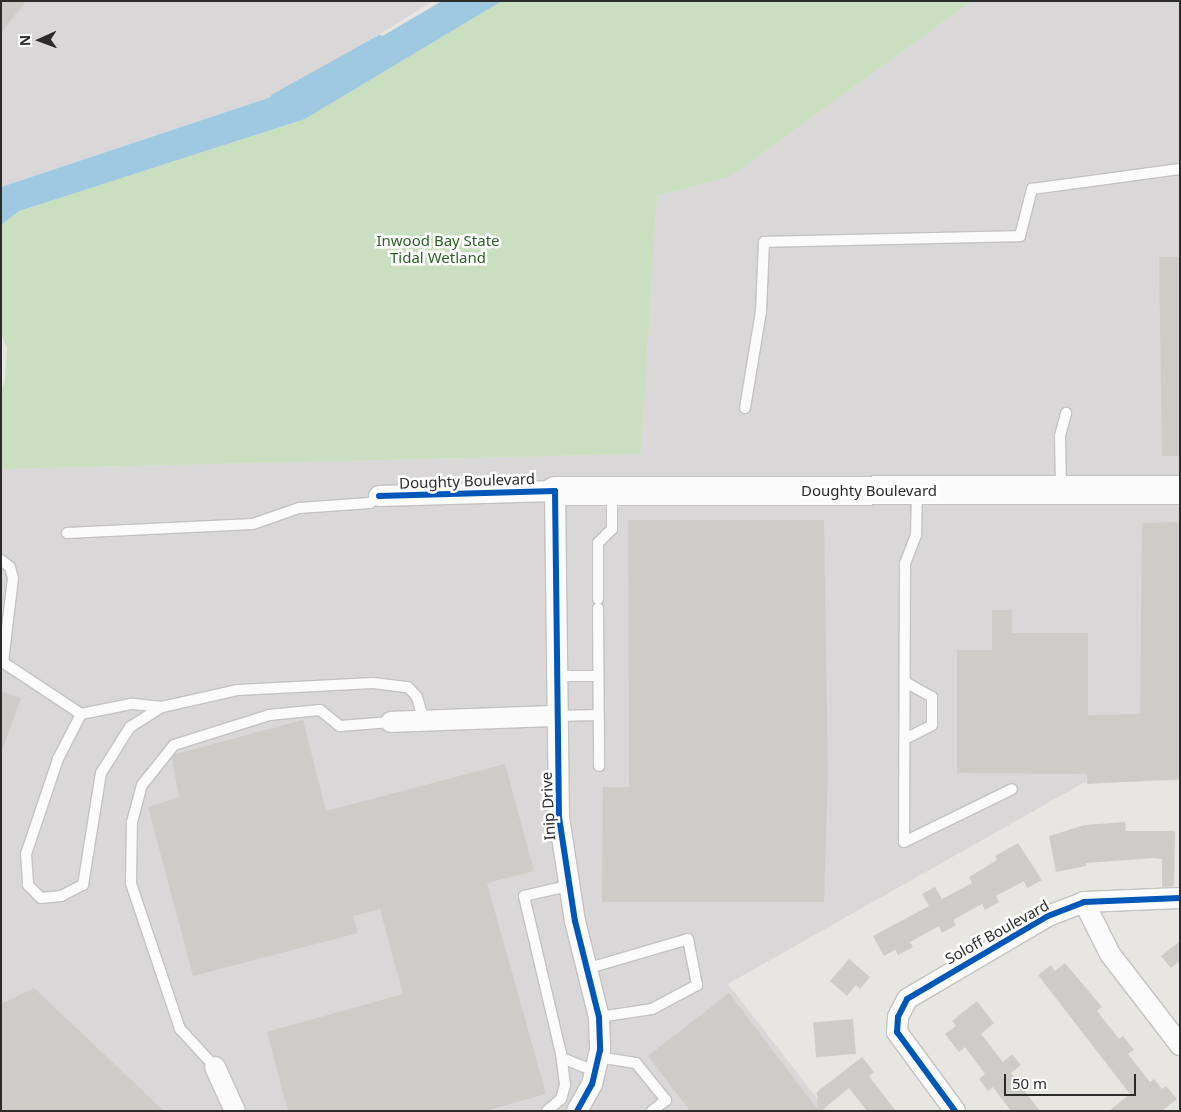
<!DOCTYPE html>
<html>
<head>
<meta charset="utf-8">
<style>
	body { margin:0 }
	#map { position:relative; width:1181px; height:1112px; overflow:hidden; background:#e8e6e2; font-family:"Noto Sans",sans-serif }
	div>[style] { position:absolute }
	[style*='--x'] { left:calc(var(--x)*1px); top:calc(var(--y)*1px); width:calc(var(--w)*1px); rotate:calc(var(--a)*1deg) }
	.industrial>* { inset:0; background:#d9d7d8 }
	.green>* { inset:0; background:#c9dfbf }
	.water>* { inset:0; background:#9ec9e1 }
	.stream>* { height:5.5px; margin:-2.75px; padding:0 2.75px; transform-origin:2.75px; border-radius:2.75px; background:#9ec9e1 }
	.building>* { inset:0; background:#cdccc9; transform-origin:0 0 }
	.roads { filter:drop-shadow(1px 0 #c2c2c1) drop-shadow(-1px 0 #c2c2c1) drop-shadow(0 1px #c2c2c1) drop-shadow(0 -1px #c2c2c1) }
	.lane>* { height:10px; margin:-5px; padding:0 5px; transform-origin:5px; border-radius:5px; background:#fcfbfb }
	.street>* { height:20px; margin:-10px; padding:0 10px; transform-origin:10px; border-radius:10px; background:#fcfbfb }
	.secondary>* { height:28px; margin:-14px; padding:0 14px; transform-origin:14px; border-radius:14px; background:#fcfbfb }
	.cycleway>* { height:6px; margin:-3px; padding:0 3px; transform-origin:3px; border-radius:3px; background:#0057b8 }
	span { translate:-50% -50%; white-space:nowrap; text-align:center; line-height:1.15; -webkit-text-stroke:5px #fff; paint-order:stroke }
	.park-label { font-size:15px; color:#2a5f23 }
	.street-label { font-size:15px; color:#2b2b2b }
	.frame { position:absolute; inset:0; border:2px solid #2b2b2b; pointer-events:none }
	.north { position:absolute; left:15px; top:15px; width:50px; height:50px; -webkit-text-stroke:4px #fff; paint-order:stroke; rotate:268deg; font-size:14px; font-weight:700; line-height:20px; text-align:center; color:#2b2b2b }
	.north::after { content:''; display:block; margin:auto; width:18px; height:22px; background:#2b2b2b; clip-path:polygon(50% 0,100% 100%,50% 72%,0 100%) }
	.scale { position:absolute; left:1004px; top:1074px; width:132px; height:22px; box-sizing:border-box; border:2px solid #2b2b2b; border-top:0; padding-left:6px; font-size:15px; line-height:18px; white-space:nowrap; color:#2b2b2b; -webkit-text-stroke:4px #fff; paint-order:stroke }
</style>
</head>
<body>
<div id="map">
	<div class="industrial">
		<div style="clip-path:polygon(1px 1px,433px 1px,289px 91px,1px 187px)"></div>
		<div style="clip-path:polygon(972px 1px,1180px 1px,1180px 780px,1083px 783px,728px 984px,827px 1111px,1px 1111px,1px 469px,641px 454px,657px 196px,731px 176px)"></div>
	</div>
	<div class="green">
		<div style="clip-path:polygon(502px 1px,972px 1px,731px 176px,657px 196px,641px 454px,1px 469px,1px 388px,5px 382px,7px 348px,1px 334px,1px 225px,19px 211px,74px 193px,74px 189px,144px 171px,305px 119px)"></div>
	</div>
	<div class="water">
		<div style="clip-path:polygon(442px 1px,502px 1px,305px 119px,19px 211px,1px 225px,1px 187px,289px 91px)"></div>
	</div>
	<div class="stream">
		<div style="--x:274;--y:97;--w:121;--a:-29.1"></div>
	</div>
	<div class="building">
		<div style="clip-path:polygon(1px 1px,26px 1px,1px 33px)"></div>
		<div style="clip-path:polygon(1159px 257px,1180px 257px,1180px 456px,1162px 456px)"></div>
		<div style="clip-path:polygon(628px 520px,824px 520px,828px 774px,824px 902px,602px 902px,603px 787px,629px 787px)"></div>
		<div style="clip-path:polygon(1180px 522px,1180px 779px,1087px 784px,1087px 774px,957px 773px,957px 650px,992px 650px,992px 610px,1012px 610px,1012px 633px,1088px 633px,1088px 715px,1140px 714px,1142px 523px)"></div>
		<div style="clip-path:polygon(1px 691px,21px 698px,3px 748px,1px 748px)"></div>
		<div style="clip-path:polygon(303px 720px,326px 811px,505px 764px,534px 871px,487px 883px,546px 1094px,485px 1111px,288px 1111px,267px 1032px,403px 994px,380px 909px,353px 916px,358px 933px,193px 976px,148px 807px,179px 797px,172px 759px,176px 754px)"></div>
		<div style="clip-path:polygon(1125px 822px,1126px 831px,1175px 831px,1174px 886px,1162px 887px,1162px 859px,1154px 858px,1086px 863px,1086px 866px,1056px 872px,1049px 836px,1085px 825px)"></div>
		<div style="clip-path:polygon(1018px 843px,1042px 880px,1027px 888px,1024px 881px,996px 896px,999px 902px,985px 910px,982px 904px,953px 920px,956px 925px,942px 933px,939px 926px,910px 942px,913px 947px,898px 955px,895px 950px,884px 956px,873px 936px,929px 906px,922px 894px,935px 887px,942px 899px,972px 883px,969px 877px,997px 860px,995px 856px)"></div>
		<div style="clip-path:polygon(1180px 941px,1180px 961px,1171px 968px,1161px 956px)"></div>
		<div style="clip-path:polygon(849px 959px,870px 977px,860px 989px,856px 985px,847px 996px,830px 981px)"></div>
		<div style="clip-path:polygon(1065px 963px,1102px 1007px,1097px 1011px,1119px 1039px,1123px 1036px,1134px 1050px,1128px 1054px,1150px 1082px,1154px 1079px,1162px 1089px,1166px 1086px,1177px 1099px,1162px 1111px,1109px 1111px,1130px 1094px,1038px 975px,1051px 965px,1055px 971px)"></div>
		<div style="clip-path:polygon(34px 988px,164px 1111px,1px 1111px,1px 1004px)"></div>
		<div style="clip-path:polygon(729px 993px,818px 1110px,817px 1092px,862px 1057px,874px 1072px,869px 1076px,896px 1111px,867px 1111px,849px 1088px,821px 1111px,690px 1111px,648px 1056px)"></div>
		<div style="clip-path:polygon(977px 1001px,994px 1023px,981px 1034px,1003px 1062px,1012px 1054px,1021px 1065px,1011px 1073px,1040px 1111px,1011px 1111px,993px 1087px,988px 1091px,979px 1079px,985px 1074px,965px 1047px,959px 1052px,945px 1034px,956px 1026px,952px 1021px)"></div>
		<div style="left:853px;top:1019px;width:35px;height:40px;rotate:85deg"></div>
	</div>
	<div class="roads">
		<div class="lane">
			<div style="--x:745;--y:408;--w:98;--a:-80.6"></div>
			<div style="--x:761;--y:311;--w:69;--a:-87.5"></div>
			<div style="--x:764;--y:242;--w:256;--a:-1.3"></div>
			<div style="--x:1020;--y:236;--w:49;--a:-75.7"></div>
			<div style="--x:1032;--y:189;--w:149;--a:-7.7"></div>
			<div style="--x:1061;--y:489;--w:53;--a:-91.1"></div>
			<div style="--x:1060;--y:436;--w:24;--a:-75"></div>
			<div style="--x:917;--y:491;--w:44;--a:91.3"></div>
			<div style="--x:916;--y:535;--w:30;--a:111"></div>
			<div style="--x:905;--y:563;--w:279;--a:90.2"></div>
			<div style="--x:904;--y:842;--w:120;--a:-26.1"></div>
			<div style="--x:67;--y:533;--w:186;--a:-2.8"></div>
			<div style="--x:253;--y:524;--w:49;--a:-19.2"></div>
			<div style="--x:299;--y:508;--w:71;--a:-4"></div>
			<div style="--x:370;--y:503;--w:11;--a:-38"></div>
			<div style="--x:1;--y:560;--w:11;--a:38"></div>
			<div style="--x:10;--y:567;--w:11;--a:75"></div>
			<div style="--x:13;--y:578;--w:85;--a:96.8"></div>
			<div style="--x:598;--y:599;--w:56;--a:-90"></div>
			<div style="--x:598;--y:543;--w:20;--a:-45"></div>
			<div style="--x:612;--y:529;--w:38;--a:-90"></div>
			<div style="--x:598;--y:608;--w:158;--a:89.6"></div>
			<div style="--x:1;--y:661;--w:96;--a:33.5"></div>
			<div style="--x:556;--y:676;--w:42;--a:0"></div>
			<div style="--x:162;--y:707;--w:31;--a:-174"></div>
			<div style="--x:131;--y:704;--w:51;--a:168.7"></div>
			<div style="--x:81;--y:714;--w:51;--a:117.1"></div>
			<div style="--x:58;--y:759;--w:100;--a:108.6"></div>
			<div style="--x:26;--y:854;--w:31;--a:86"></div>
			<div style="--x:28;--y:885;--w:18;--a:45"></div>
			<div style="--x:41;--y:898;--w:20;--a:-6"></div>
			<div style="--x:61;--y:896;--w:25;--a:-27"></div>
			<div style="--x:83;--y:885;--w:113;--a:-80.9"></div>
			<div style="--x:101;--y:773;--w:54;--a:-57.8"></div>
			<div style="--x:130;--y:727;--w:38;--a:-32"></div>
			<div style="--x:162;--y:707;--w:78;--a:-12.6"></div>
			<div style="--x:238;--y:690;--w:135;--a:-3"></div>
			<div style="--x:373;--y:683;--w:35;--a:7"></div>
			<div style="--x:408;--y:687;--w:13;--a:48"></div>
			<div style="--x:417;--y:697;--w:25;--a:74"></div>
			<div style="--x:557;--y:716;--w:41;--a:-1.4"></div>
			<div style="--x:905;--y:739;--w:30;--a:-27"></div>
			<div style="--x:932;--y:725;--w:28;--a:-90"></div>
			<div style="--x:932;--y:697;--w:31;--a:-151"></div>
			<div style="--x:568;--y:886;--w:45;--a:167.2"></div>
			<div style="--x:524;--y:896;--w:166;--a:76.8"></div>
			<div style="--x:562;--y:1058;--w:35;--a:22"></div>
			<div style="--x:589;--y:968;--w:103;--a:-16.3"></div>
			<div style="--x:688;--y:939;--w:47;--a:78.9"></div>
			<div style="--x:697;--y:985;--w:51;--a:151.9"></div>
			<div style="--x:652;--y:1009;--w:54;--a:171.4"></div>
			<div style="--x:598;--y:1057;--w:38;--a:9"></div>
			<div style="--x:636;--y:1063;--w:48;--a:51"></div>
			<div style="--x:666;--y:1100;--w:18;--a:142"></div>
			<div style="--x:215;--y:1067;--w:52;--a:-132.6"></div>
			<div style="--x:180;--y:1029;--w:154;--a:-108.6"></div>
			<div style="--x:131;--y:883;--w:61;--a:-89.1"></div>
			<div style="--x:132;--y:822;--w:38;--a:-75"></div>
			<div style="--x:142;--y:785;--w:51;--a:-51.3"></div>
			<div style="--x:174;--y:745;--w:100;--a:-17.5"></div>
			<div style="--x:269;--y:715;--w:51;--a:-5.6"></div>
			<div style="--x:320;--y:710;--w:26;--a:39"></div>
			<div style="--x:340;--y:726;--w:51;--a:-4.5"></div>
			<div style="--x:547;--y:1111;--w:18;--a:-41"></div>
			<div style="--x:561;--y:1099;--w:15;--a:-74"></div>
			<div style="--x:565;--y:1085;--w:32;--a:-97"></div>
		</div>
		<div class="street">
			<div style="--x:379;--y:496;--w:176;--a:-1.6"></div>
			<div style="--x:555;--y:491;--w:326;--a:89.3"></div>
			<div style="--x:559;--y:817;--w:105;--a:81.3"></div>
			<div style="--x:575;--y:921;--w:99;--a:76"></div>
			<div style="--x:599;--y:1017;--w:33;--a:88"></div>
			<div style="--x:600;--y:1050;--w:35;--a:103"></div>
			<div style="--x:592;--y:1084;--w:31;--a:119"></div>
			<div style="--x:391;--y:722;--w:166;--a:-2.1"></div>
			<div style="--x:1084;--y:902;--w:58;--a:63.4"></div>
			<div style="--x:1110;--y:954;--w:115;--a:52.4"></div>
			<div style="--x:215;--y:1067;--w:48;--a:65.6"></div>
			<div style="--x:955;--y:1111;--w:98;--a:-126.3"></div>
			<div style="--x:897;--y:1032;--w:15;--a:-86"></div>
			<div style="--x:898;--y:1017;--w:20;--a:-63"></div>
			<div style="--x:907;--y:999;--w:164;--a:-30.5"></div>
			<div style="--x:1048;--y:916;--w:39;--a:-21"></div>
			<div style="--x:1084;--y:902;--w:96;--a:-2.4"></div>
		</div>
		<div class="secondary">
			<div style="--x:555;--y:491;--w:625;--a:-0.09"></div>
		</div>
	</div>
	<div class="cycleway">
		<div style="--x:379;--y:496;--w:176;--a:-1.6"></div>
		<div style="--x:555;--y:491;--w:326;--a:89.3"></div>
		<div style="--x:559;--y:817;--w:105;--a:81.3"></div>
		<div style="--x:575;--y:921;--w:99;--a:76"></div>
		<div style="--x:599;--y:1017;--w:33;--a:88"></div>
		<div style="--x:600;--y:1050;--w:35;--a:103"></div>
		<div style="--x:592;--y:1084;--w:31;--a:119"></div>
		<div style="--x:955;--y:1111;--w:98;--a:-126.3"></div>
		<div style="--x:897;--y:1032;--w:15;--a:-86"></div>
		<div style="--x:898;--y:1017;--w:20;--a:-63"></div>
		<div style="--x:907;--y:999;--w:164;--a:-30.5"></div>
		<div style="--x:1048;--y:916;--w:39;--a:-21"></div>
		<div style="--x:1084;--y:902;--w:96;--a:-2.4"></div>
	</div>
	<div class="park-label">
		<span style="left:438px;top:249px">Inwood Bay State<br>Tidal Wetland</span>
	</div>
	<div class="street-label">
		<span style="left:467px;top:481px;rotate:-2deg">Doughty Boulevard</span>
		<span style="left:869px;top:491px">Doughty Boulevard</span>
		<span style="left:548px;top:806px;rotate:-93deg">Inip Drive</span>
		<span style="left:997px;top:932px;rotate:-29deg">Soloff Boulevard</span>
	</div>
	<div class="frame"></div>
	<div class="north">N</div>
	<div class="scale">50 m</div>
</div>
</body>
</html>
